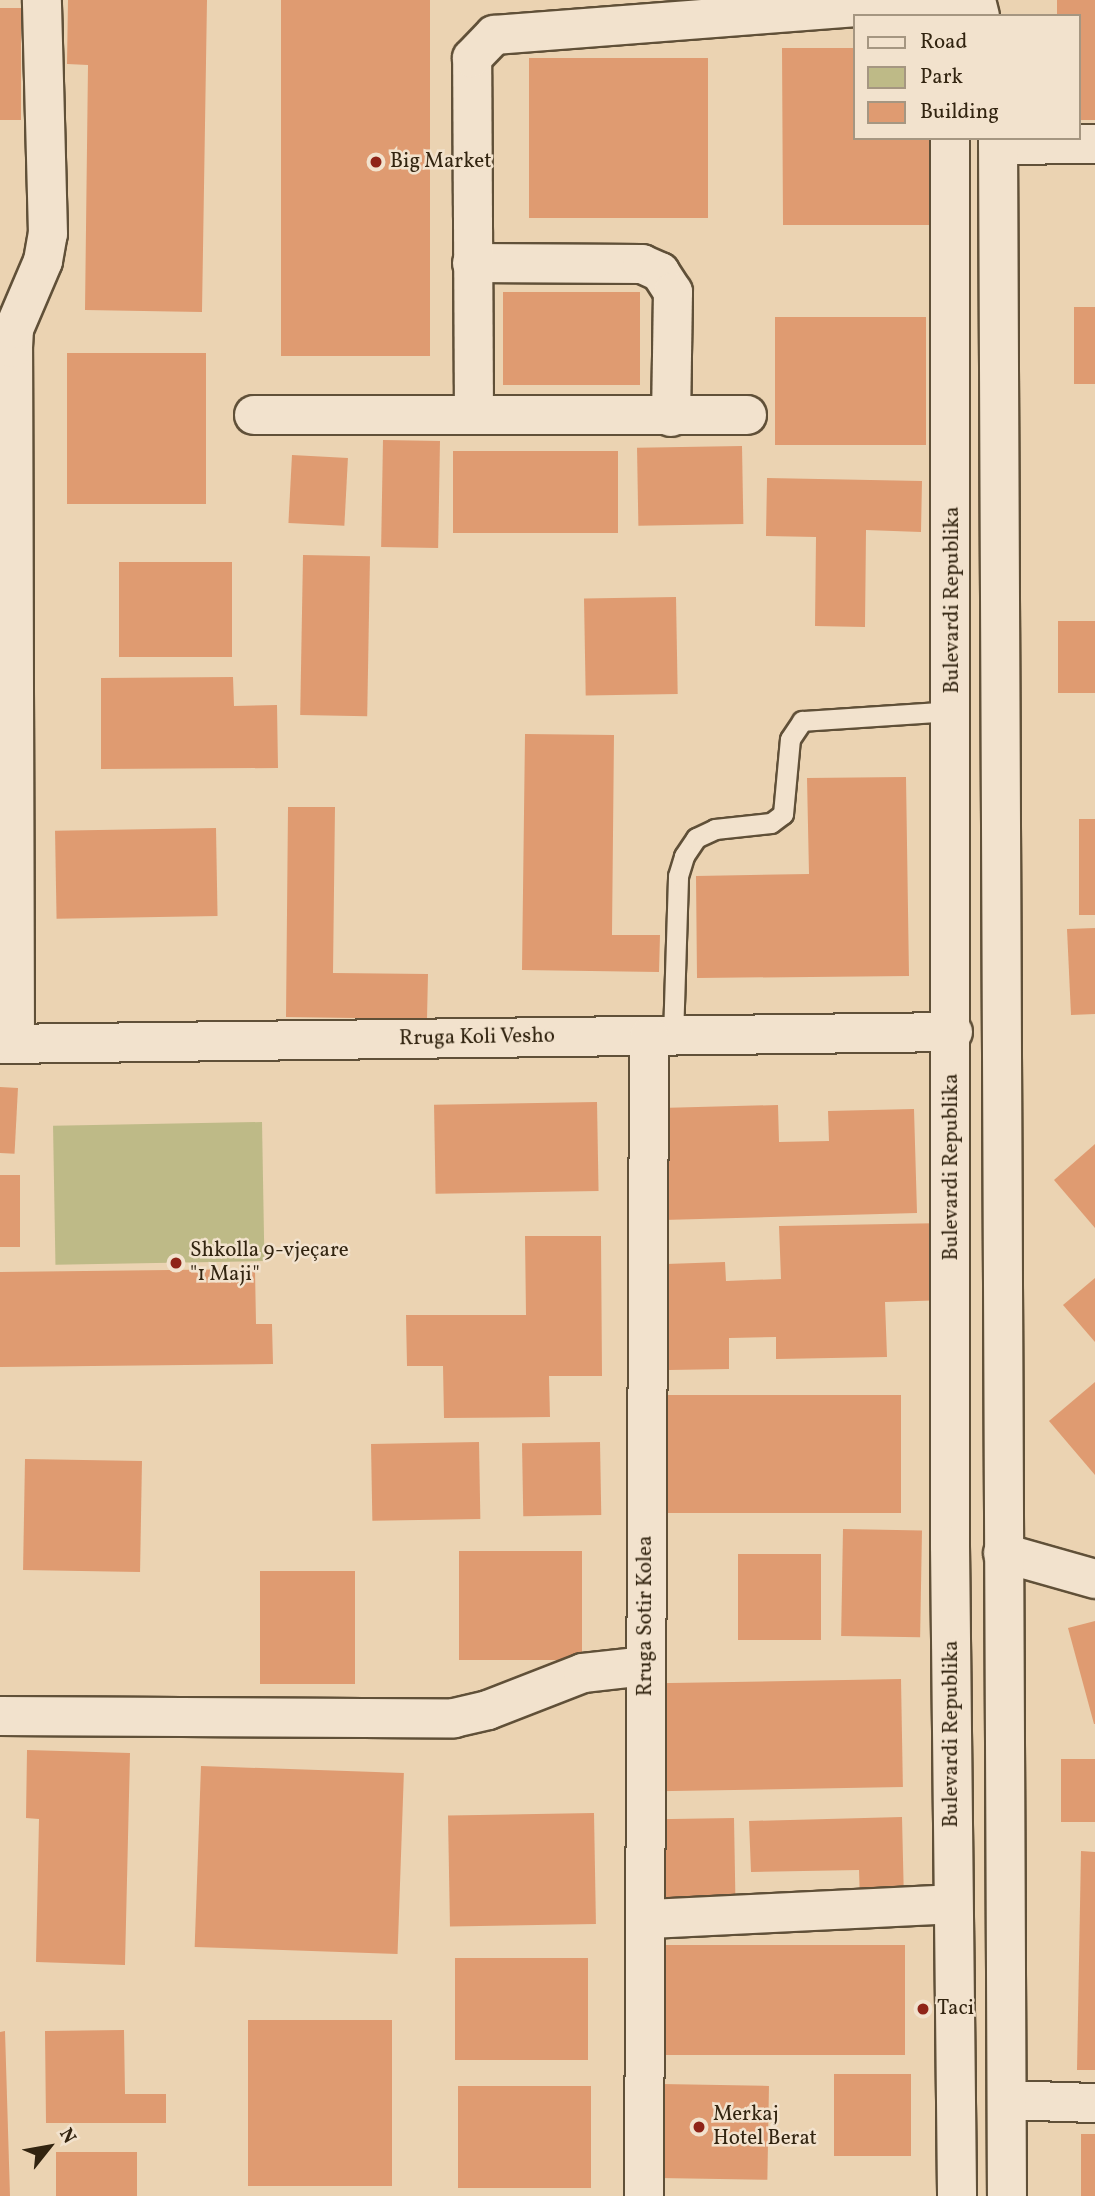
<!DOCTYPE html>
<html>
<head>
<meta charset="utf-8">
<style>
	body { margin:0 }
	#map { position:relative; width:1095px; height:2196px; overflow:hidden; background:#ebd3b2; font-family:Vollkorn,serif }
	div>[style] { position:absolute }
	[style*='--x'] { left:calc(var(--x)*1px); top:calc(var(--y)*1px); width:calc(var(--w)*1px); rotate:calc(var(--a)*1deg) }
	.green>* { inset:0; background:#beba87; transform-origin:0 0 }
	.building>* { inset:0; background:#df9b71; transform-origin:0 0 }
	.roads { filter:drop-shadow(2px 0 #605038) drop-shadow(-2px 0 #605038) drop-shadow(0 2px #605038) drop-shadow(0 -2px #605038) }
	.lane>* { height:19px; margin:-9.5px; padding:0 9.5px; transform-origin:9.5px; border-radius:9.5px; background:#f2e2cd }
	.street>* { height:38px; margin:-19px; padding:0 19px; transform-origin:19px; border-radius:19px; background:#f2e2cd }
	.secondary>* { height:38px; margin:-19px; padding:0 19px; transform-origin:19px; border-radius:19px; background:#f2e2cd }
	.dots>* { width:19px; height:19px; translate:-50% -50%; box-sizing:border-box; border:4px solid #f2e2cd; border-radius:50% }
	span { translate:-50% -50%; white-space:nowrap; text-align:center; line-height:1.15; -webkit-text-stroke:5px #f2e2cd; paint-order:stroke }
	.poi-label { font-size:21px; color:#322410 }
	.left { translate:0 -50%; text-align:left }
	.street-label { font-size:21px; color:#322410 }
	.legend { position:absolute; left:853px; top:14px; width:228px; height:126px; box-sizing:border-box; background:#f2e2cd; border:2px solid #a59681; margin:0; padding:9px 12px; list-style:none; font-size:21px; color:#322410 }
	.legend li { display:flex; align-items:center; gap:14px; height:35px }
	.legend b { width:35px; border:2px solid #a59681 }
	.north { position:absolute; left:14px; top:2112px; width:70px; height:70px; -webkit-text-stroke:5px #f2e2cd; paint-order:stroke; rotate:59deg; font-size:19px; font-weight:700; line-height:28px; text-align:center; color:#322410 }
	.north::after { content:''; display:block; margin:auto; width:24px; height:32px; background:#322410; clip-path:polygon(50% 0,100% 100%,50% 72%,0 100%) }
</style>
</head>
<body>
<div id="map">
	<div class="green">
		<div style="left:262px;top:1122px;width:139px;height:209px;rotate:89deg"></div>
	</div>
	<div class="building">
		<div style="clip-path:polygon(68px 0,207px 0,202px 312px,85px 310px,88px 65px,67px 64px)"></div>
		<div style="left:281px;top:0;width:149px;height:356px"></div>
		<div style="clip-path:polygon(1057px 0,1095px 0,1095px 120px,1079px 120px,1079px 16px,1057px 16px)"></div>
		<div style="left:0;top:8px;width:21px;height:112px"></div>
		<div style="clip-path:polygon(782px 48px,855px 48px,855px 138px,941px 138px,941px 225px,783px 225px)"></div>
		<div style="left:529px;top:58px;width:179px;height:160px"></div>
		<div style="left:640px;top:292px;width:93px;height:137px;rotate:90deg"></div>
		<div style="left:1074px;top:307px;width:21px;height:77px"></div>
		<div style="left:926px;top:317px;width:128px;height:151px;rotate:90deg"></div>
		<div style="left:67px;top:353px;width:139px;height:151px"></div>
		<div style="left:383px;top:440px;width:57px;height:107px;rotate:1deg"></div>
		<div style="left:742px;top:446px;width:78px;height:105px;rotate:89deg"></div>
		<div style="left:453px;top:451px;width:165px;height:82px"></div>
		<div style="left:292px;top:455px;width:56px;height:68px;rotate:3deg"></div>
		<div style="clip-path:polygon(767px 478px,922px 481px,921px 532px,866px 530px,865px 627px,815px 626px,816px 537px,766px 536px)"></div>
		<div style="left:303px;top:555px;width:67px;height:160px;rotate:1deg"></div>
		<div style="left:119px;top:562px;width:113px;height:95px"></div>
		<div style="left:676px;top:597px;width:97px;height:92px;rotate:89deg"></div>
		<div style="left:1095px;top:621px;width:72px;height:37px;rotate:90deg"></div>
		<div style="clip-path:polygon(233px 677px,234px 706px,277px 705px,278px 768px,101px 769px,101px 678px)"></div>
		<div style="clip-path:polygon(525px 734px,614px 735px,612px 935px,660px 935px,659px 972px,522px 970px)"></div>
		<div style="clip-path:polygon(906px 777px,909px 976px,697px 978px,696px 876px,809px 874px,807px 778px)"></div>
		<div style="clip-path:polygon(288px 807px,335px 807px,333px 973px,428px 974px,427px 1019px,286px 1017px)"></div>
		<div style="left:1079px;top:819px;width:16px;height:96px"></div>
		<div style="left:216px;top:828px;width:88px;height:161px;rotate:89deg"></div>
		<div style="clip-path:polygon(1095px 928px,1095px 1014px,1071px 1015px,1067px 929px)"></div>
		<div style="left:0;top:1087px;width:18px;height:66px;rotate:3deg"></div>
		<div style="left:597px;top:1102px;width:89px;height:163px;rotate:89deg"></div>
		<div style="clip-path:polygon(778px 1105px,779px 1142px,829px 1141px,828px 1111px,914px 1109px,917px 1213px,663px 1220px,660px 1108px)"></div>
		<div style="clip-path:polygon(1095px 1144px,1095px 1228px,1054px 1180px)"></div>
		<div style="left:0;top:1175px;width:20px;height:72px"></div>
		<div style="clip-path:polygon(947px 1223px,948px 1300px,885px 1302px,887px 1357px,776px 1359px,776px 1337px,729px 1338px,729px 1369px,669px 1370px,666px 1264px,725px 1262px,726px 1281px,781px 1279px,779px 1226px)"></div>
		<div style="clip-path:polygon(525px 1236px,601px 1236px,602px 1376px,549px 1376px,550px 1417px,444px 1418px,443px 1366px,407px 1366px,406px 1315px,526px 1315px)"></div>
		<div style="clip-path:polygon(255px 1269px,256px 1324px,272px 1324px,273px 1364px,0 1367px,0 1272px)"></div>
		<div style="clip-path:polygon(1095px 1278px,1095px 1342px,1063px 1305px)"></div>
		<div style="clip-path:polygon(1095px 1382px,1095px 1475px,1049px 1421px)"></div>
		<div style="left:901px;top:1395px;width:118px;height:248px;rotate:90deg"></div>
		<div style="left:479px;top:1442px;width:77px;height:108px;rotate:89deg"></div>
		<div style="left:600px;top:1442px;width:73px;height:78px;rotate:89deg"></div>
		<div style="left:25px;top:1459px;width:117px;height:111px;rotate:1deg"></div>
		<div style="left:843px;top:1529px;width:79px;height:107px;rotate:1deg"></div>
		<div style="left:459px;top:1551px;width:123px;height:109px"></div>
		<div style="left:821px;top:1554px;width:86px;height:83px;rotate:90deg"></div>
		<div style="left:260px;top:1571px;width:95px;height:113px"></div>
		<div style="clip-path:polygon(1095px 1621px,1095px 1724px,1094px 1724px,1068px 1628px)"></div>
		<div style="left:901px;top:1679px;width:108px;height:246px;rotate:89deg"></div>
		<div style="clip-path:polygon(27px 1750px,130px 1753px,125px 1965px,36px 1962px,39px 1819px,26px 1818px)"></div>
		<div style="left:1095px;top:1759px;width:63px;height:34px;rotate:90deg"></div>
		<div style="left:201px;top:1766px;width:203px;height:181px;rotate:2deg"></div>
		<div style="left:594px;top:1813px;width:111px;height:146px;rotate:89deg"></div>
		<div style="clip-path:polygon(902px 1817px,904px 1902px,860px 1903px,859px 1870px,751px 1872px,749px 1821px)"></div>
		<div style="left:734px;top:1818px;width:93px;height:78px;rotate:89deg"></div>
		<div style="clip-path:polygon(1081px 1851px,1095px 1852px,1095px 2070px,1077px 2070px)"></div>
		<div style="left:657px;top:1945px;width:248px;height:110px"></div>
		<div style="left:455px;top:1958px;width:133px;height:102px"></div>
		<div style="left:248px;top:2020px;width:144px;height:166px"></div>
		<div style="clip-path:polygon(124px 2030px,125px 2094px,166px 2094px,166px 2123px,46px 2123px,45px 2031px)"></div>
		<div style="clip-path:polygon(5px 2031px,10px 2196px,0 2196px,0 2032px)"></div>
		<div style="left:834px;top:2074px;width:77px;height:82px"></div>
		<div style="left:661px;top:2084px;width:108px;height:94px;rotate:1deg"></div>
		<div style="left:458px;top:2086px;width:133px;height:102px"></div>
		<div style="left:1081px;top:2134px;width:14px;height:62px"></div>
		<div style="left:56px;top:2152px;width:81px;height:44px"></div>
	</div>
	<div class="roads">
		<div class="lane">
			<div style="--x:673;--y:1037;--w:161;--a:-88.2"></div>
			<div style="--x:678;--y:876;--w:21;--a:-73"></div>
			<div style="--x:684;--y:856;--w:22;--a:-56"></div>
			<div style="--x:696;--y:838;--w:21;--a:-25"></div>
			<div style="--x:715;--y:829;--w:56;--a:-6.1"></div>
			<div style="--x:771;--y:823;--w:15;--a:-37"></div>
			<div style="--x:783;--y:814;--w:75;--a:-84.7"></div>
			<div style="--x:790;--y:739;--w:22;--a:-56"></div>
			<div style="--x:802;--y:721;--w:151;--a:-3.8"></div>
		</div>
		<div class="street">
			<div style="--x:998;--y:145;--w:97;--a:-0.6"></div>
			<div style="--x:472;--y:263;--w:170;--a:0.3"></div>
			<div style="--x:642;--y:264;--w:20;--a:24"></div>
			<div style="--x:660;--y:272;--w:24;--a:57"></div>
			<div style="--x:673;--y:292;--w:125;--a:90.9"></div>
			<div style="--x:474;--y:414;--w:356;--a:-90.3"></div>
			<div style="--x:472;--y:58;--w:32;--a:-46"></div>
			<div style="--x:494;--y:35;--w:461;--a:-4.4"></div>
			<div style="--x:254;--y:415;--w:493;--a:0"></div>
			<div style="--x:0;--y:1044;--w:953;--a:-0.72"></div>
			<div style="--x:15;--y:1044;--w:696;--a:-90.16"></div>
			<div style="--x:13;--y:348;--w:19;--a:-87"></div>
			<div style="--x:14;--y:329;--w:74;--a:-66.9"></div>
			<div style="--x:43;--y:261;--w:27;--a:-80"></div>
			<div style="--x:48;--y:234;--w:234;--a:-91.5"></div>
			<div style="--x:1003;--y:1553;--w:96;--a:15.8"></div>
			<div style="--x:0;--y:1716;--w:454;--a:0.3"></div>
			<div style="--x:454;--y:1718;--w:35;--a:-13"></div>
			<div style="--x:488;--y:1710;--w:102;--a:-21.3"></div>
			<div style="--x:583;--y:1673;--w:62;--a:-6.4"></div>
			<div style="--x:648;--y:1919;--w:305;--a:-2.8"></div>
			<div style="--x:1007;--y:2100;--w:88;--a:2"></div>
			<div style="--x:644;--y:2196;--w:1160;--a:-89.75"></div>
		</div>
		<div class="secondary">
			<div style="--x:976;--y:0;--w:16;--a:76"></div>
			<div style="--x:950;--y:138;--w:1408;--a:90"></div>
			<div style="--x:950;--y:1546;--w:650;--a:89.38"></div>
			<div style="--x:998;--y:138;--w:2058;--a:89.75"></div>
		</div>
	</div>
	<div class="dots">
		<div style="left:376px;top:162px;background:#8f2418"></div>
		<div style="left:176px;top:1263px;background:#8f2418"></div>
		<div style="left:923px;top:2009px;background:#8f2418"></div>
		<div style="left:699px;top:2127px;background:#8f2418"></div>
	</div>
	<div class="poi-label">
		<span class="left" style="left:390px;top:162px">Big Market</span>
		<span class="left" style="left:190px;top:1263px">Shkolla 9-vjeçare<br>"1 Maji"</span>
		<span class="left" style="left:937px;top:2009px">Taci</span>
		<span class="left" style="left:713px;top:2127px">Merkaj<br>Hotel Berat</span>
	</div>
	<div class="street-label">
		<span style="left:953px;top:600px;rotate:-90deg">Bulevardi Republika</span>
		<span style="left:477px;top:1038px;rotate:-1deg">Rruga Koli Vesho</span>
		<span style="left:952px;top:1167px;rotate:-90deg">Bulevardi Republika</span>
		<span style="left:646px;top:1616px;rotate:-90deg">Rruga Sotir Kolea</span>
		<span style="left:952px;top:1734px;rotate:-90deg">Bulevardi Republika</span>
	</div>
	<ul class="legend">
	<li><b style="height:9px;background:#f2e2cd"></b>Road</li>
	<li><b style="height:19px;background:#beba87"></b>Park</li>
	<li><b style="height:19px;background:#df9b71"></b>Building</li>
	</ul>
	<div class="north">N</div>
</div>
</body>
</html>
